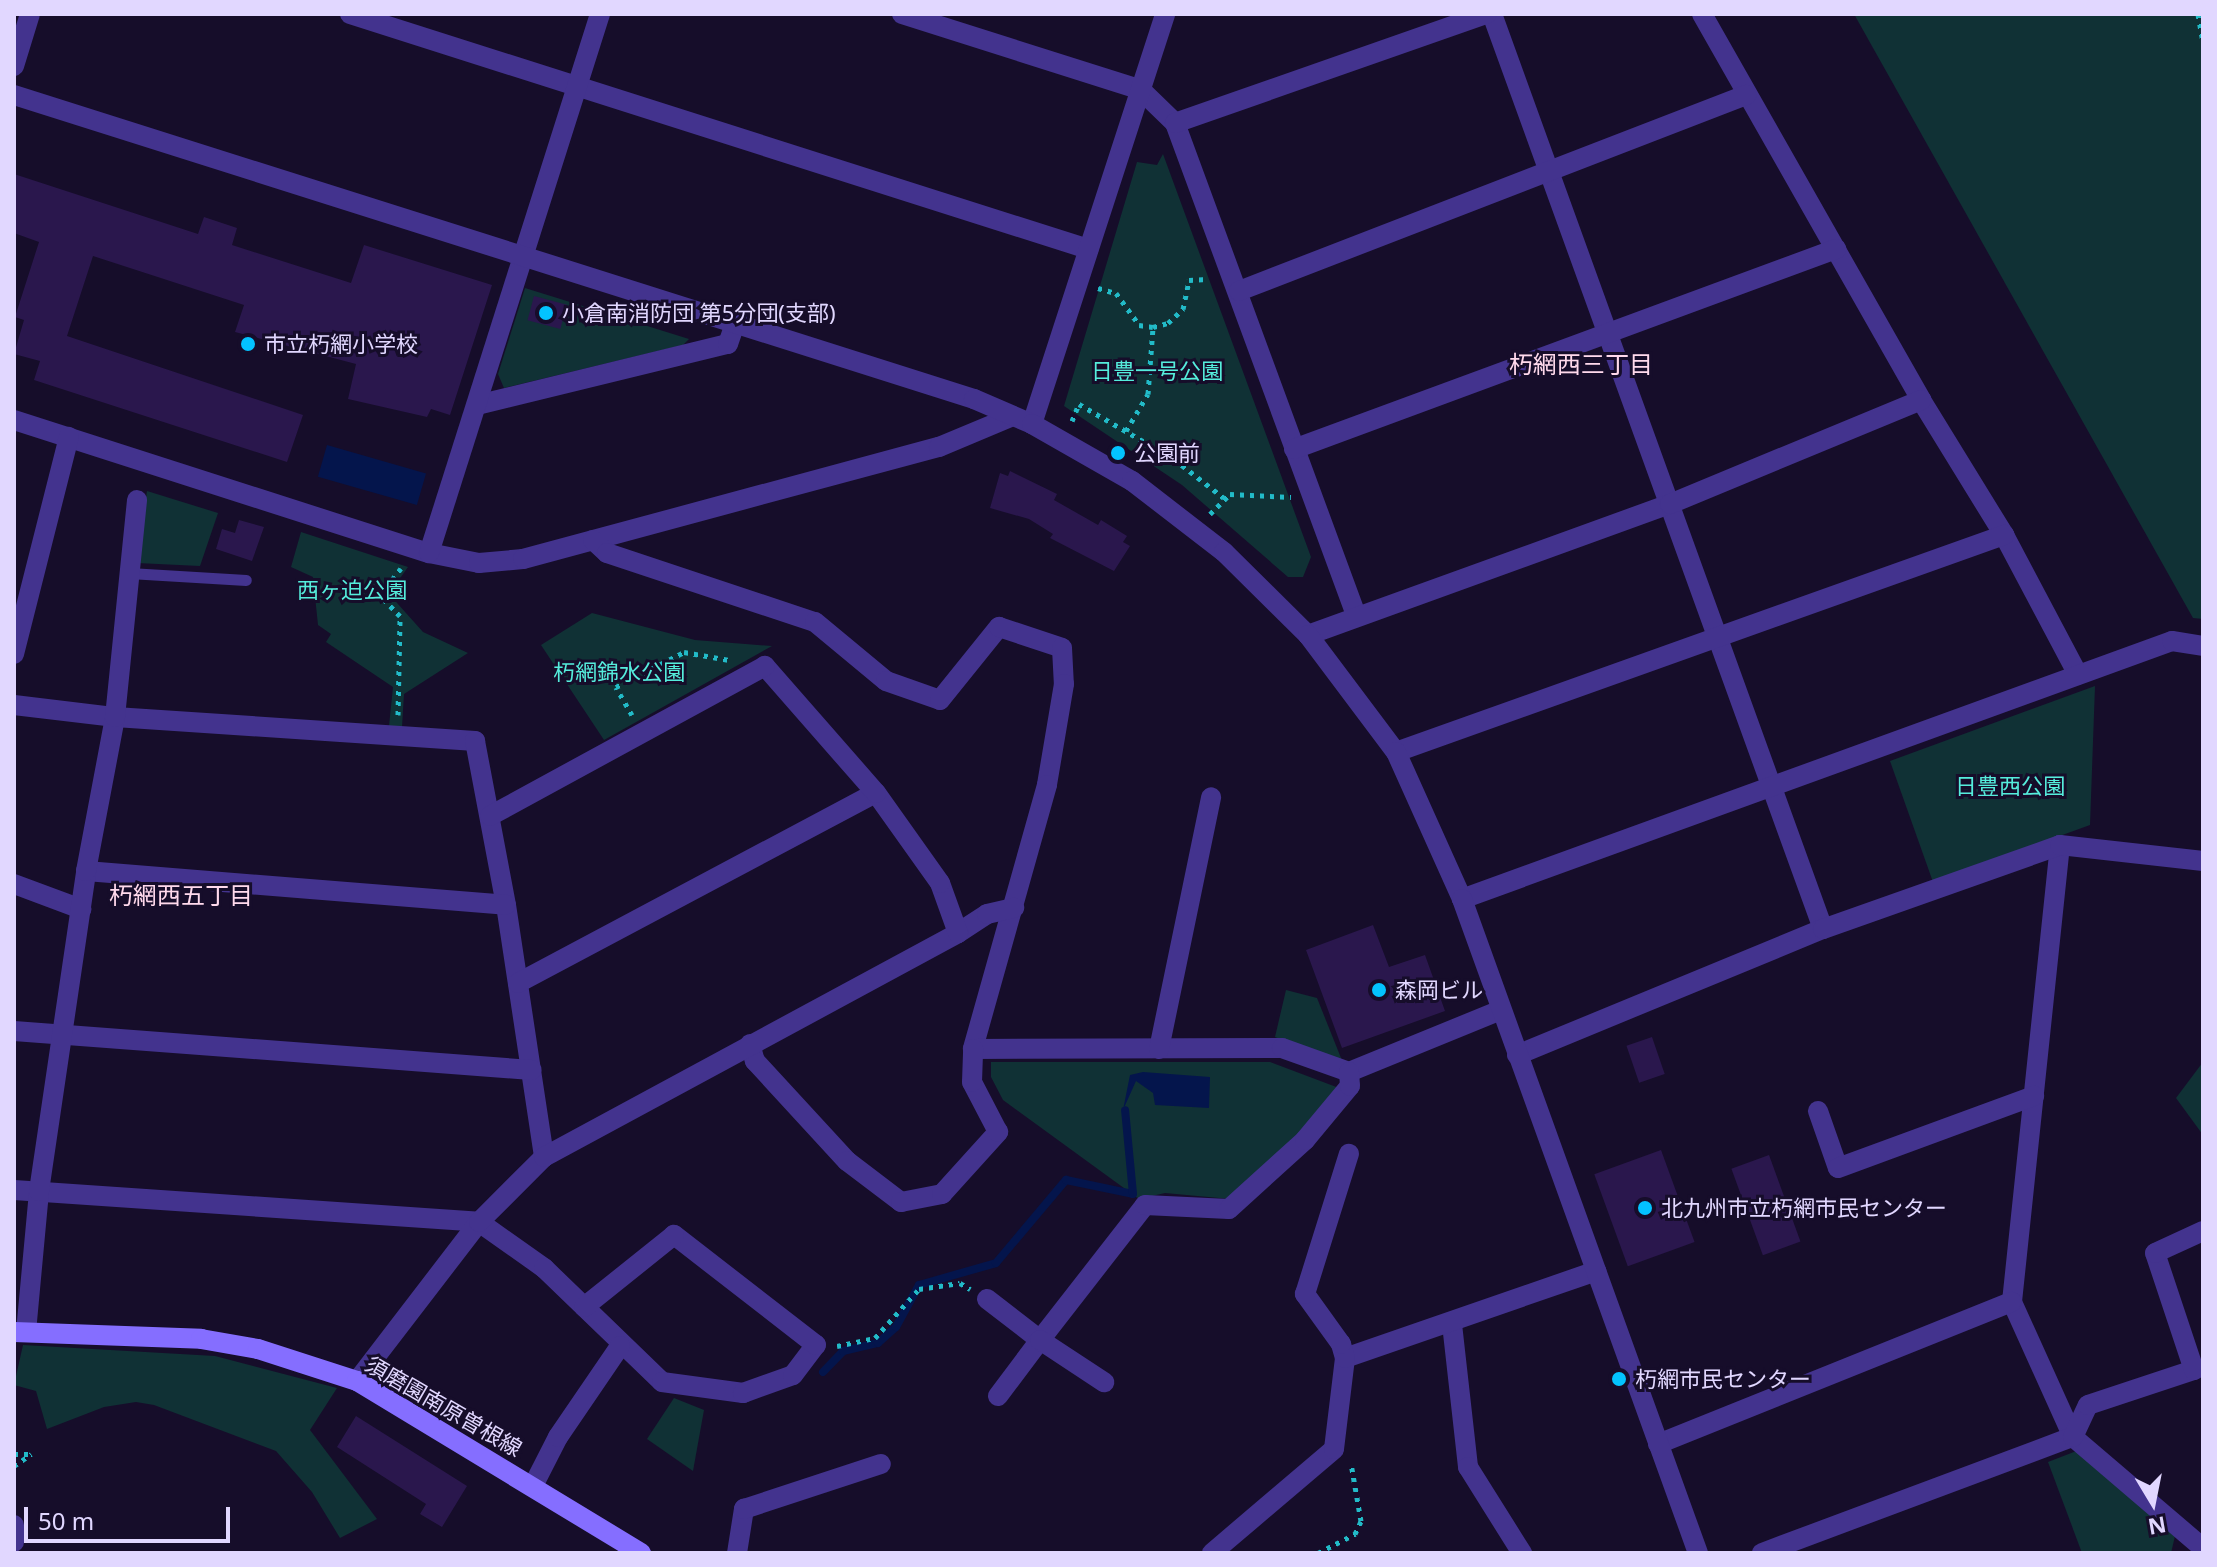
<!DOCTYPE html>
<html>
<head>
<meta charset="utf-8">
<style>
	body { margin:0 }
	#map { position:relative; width:2217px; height:1567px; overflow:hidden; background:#160d2a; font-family:"Noto Sans","Noto Sans JP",sans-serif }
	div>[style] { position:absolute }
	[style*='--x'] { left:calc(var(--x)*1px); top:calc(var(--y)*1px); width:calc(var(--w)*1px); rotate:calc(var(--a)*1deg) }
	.green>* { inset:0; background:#103135 }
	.water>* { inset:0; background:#04154c; transform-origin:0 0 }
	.stream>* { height:8px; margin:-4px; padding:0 4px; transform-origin:4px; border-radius:4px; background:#04154c }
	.building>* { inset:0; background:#2a174d; transform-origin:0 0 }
	.path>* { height:5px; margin-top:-2.5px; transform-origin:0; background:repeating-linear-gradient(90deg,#22bbc8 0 4px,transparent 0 10px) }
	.service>* { height:11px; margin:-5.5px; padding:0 5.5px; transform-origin:5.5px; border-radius:5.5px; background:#43338e }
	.minor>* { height:20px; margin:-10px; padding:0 10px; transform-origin:10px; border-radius:10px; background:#43338e }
	.tertiary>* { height:20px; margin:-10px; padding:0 10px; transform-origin:10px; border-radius:10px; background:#43338e }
	.secondary>* { height:20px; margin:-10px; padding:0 10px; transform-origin:10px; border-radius:10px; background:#856eff }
	.dots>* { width:22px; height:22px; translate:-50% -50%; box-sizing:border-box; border:4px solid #160d2a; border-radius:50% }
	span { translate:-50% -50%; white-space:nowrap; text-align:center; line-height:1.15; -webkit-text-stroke:6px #160d2a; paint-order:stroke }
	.poi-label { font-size:22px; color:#e1d7ff }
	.left { translate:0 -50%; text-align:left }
	.park-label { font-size:22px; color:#55eddc }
	.street-label { font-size:22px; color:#e1d7ff }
	.neighbourhood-label { font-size:24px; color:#ffd9ec }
	.frame { position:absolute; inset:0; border:16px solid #e1d7ff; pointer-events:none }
	.north { position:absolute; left:2113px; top:1463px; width:80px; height:80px; -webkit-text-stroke:6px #160d2a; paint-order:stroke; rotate:170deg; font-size:22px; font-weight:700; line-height:32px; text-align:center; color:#e1d7ff }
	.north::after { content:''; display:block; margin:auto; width:28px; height:36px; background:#e1d7ff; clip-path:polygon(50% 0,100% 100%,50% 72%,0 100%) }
	.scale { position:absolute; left:24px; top:1507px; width:206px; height:36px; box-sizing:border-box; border:4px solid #e1d7ff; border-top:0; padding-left:10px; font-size:24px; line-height:28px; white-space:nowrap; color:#e1d7ff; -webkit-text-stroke:6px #160d2a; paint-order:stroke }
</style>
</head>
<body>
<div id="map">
	<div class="green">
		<div style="clip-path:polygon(1854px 14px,2203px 14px,2203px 619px,2193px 618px)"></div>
		<div style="clip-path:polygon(1163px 154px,1311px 557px,1303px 577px,1288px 577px,1182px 485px,1064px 406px,1137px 162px,1157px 165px)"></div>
		<div style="clip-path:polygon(525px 288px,689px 339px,683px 345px,504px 388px,498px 374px)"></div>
		<div style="clip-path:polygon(147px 491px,218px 513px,200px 566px,137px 563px)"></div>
		<div style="clip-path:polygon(301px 532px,408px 567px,389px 594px,423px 632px,468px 653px,404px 694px,402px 727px,389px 726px,393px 687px,326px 642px,331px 634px,318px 625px,313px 577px,291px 567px)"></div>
		<div style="clip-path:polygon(592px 613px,695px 640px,772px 646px,604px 740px,541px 645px)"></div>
		<div style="clip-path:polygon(2095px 686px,2090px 825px,1933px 882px,1890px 761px)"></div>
		<div style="clip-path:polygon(1286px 990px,1317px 998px,1343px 1063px,1275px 1037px)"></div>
		<div style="clip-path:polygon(991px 1062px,1270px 1062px,1339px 1088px,1290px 1147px,1230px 1199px,1165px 1193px,1139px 1199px,1003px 1100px,991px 1077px)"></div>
		<div style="clip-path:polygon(2203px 1062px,2203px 1135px,2176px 1098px)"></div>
		<div style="clip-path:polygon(23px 1345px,215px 1356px,337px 1388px,310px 1430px,377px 1519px,340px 1538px,312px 1492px,276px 1451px,154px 1405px,136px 1402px,104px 1407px,47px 1429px,36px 1391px,14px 1385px)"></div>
		<div style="clip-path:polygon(674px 1398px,704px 1410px,693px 1471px,647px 1439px)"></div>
		<div style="clip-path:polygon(2079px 1450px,2175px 1536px,2171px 1553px,2082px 1553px,2048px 1462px)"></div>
	</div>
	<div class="water">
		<div style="left:327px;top:445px;width:103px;height:33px;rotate:16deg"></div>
		<div style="clip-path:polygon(1143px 1072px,1210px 1077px,1209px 1108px,1155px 1105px,1153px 1093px,1136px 1081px,1123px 1110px,1130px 1075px)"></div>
	</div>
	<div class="stream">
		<div style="--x:823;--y:1372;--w:29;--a:-46"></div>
		<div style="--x:843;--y:1351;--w:36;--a:-13"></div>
		<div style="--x:878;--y:1343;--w:24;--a:-42"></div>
		<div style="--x:896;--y:1327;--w:48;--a:-61.3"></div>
		<div style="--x:919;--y:1285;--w:80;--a:-15.9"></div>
		<div style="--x:996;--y:1263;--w:109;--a:-49.9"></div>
		<div style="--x:1066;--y:1180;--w:68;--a:11.8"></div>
		<div style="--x:1133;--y:1194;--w:84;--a:-95.4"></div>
	</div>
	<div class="building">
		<div style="clip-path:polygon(14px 174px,198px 234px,204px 217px,237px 228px,232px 245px,351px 283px,364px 245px,492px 285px,450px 415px,431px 409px,427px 417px,348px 399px,356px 364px,235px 332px,244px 305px,93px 256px,67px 336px,303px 415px,287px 462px,34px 380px,40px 361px,14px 354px,24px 320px,15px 317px,39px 242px,14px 233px)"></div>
		<div style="left:534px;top:296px;width:34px;height:25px;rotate:15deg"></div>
		<div style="clip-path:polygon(1010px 471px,1057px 494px,1054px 500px,1098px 525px,1101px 520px,1127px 536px,1123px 542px,1130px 546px,1114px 571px,1050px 538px,1053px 534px,1029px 519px,990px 508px,1000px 473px,1008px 476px)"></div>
		<div style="clip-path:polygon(239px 520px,264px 527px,252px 561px,216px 549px,222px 529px,235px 533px)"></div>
		<div style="clip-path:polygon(1373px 925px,1389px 967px,1425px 955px,1445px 1011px,1342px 1048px,1306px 950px)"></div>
		<div style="left:1652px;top:1037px;width:39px;height:27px;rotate:71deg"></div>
		<div style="left:1661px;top:1150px;width:98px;height:71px;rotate:70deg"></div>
		<div style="left:1769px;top:1155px;width:92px;height:40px;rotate:70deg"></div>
		<div style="clip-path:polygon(356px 1416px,467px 1486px,442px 1527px,420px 1514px,426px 1504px,337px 1447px)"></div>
	</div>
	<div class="path">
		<div style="--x:2198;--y:14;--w:28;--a:80"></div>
		<div style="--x:1098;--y:288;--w:19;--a:16"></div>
		<div style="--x:1116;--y:293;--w:39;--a:54"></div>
		<div style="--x:1139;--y:325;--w:14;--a:8"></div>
		<div style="--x:1153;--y:327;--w:16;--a:-15"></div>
		<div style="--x:1168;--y:323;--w:21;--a:-43"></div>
		<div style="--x:1183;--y:309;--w:30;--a:-78"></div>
		<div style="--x:1189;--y:280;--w:18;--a:-3"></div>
		<div style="--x:1072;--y:421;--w:18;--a:-68"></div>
		<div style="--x:1079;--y:404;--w:110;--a:30.1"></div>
		<div style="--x:1174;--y:459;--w:63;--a:38"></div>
		<div style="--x:1126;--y:431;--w:43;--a:-59.3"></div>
		<div style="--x:1148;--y:394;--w:67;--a:-85.7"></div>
		<div style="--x:1210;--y:514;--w:28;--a:-45"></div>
		<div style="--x:1230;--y:494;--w:61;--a:2.8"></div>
		<div style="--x:398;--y:715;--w:99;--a:-88.8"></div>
		<div style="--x:400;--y:616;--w:29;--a:-134"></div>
		<div style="--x:380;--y:595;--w:34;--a:-52"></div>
		<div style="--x:632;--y:715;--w:32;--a:-120"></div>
		<div style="--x:616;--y:687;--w:76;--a:-27.2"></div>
		<div style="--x:684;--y:652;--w:46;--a:10.1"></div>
		<div style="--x:837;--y:1346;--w:39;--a:-12"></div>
		<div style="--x:875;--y:1338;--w:66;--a:-48.1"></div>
		<div style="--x:919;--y:1289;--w:41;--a:-8.3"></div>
		<div style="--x:960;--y:1283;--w:12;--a:31"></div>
		<div style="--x:14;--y:1454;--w:15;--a:0"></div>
		<div style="--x:14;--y:1466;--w:21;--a:-35"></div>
		<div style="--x:1318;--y:1553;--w:42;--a:-27.2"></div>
		<div style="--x:1355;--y:1534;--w:14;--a:-65"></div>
		<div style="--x:1361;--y:1521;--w:59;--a:-99.8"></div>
	</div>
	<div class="service">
		<div style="--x:129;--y:573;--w:117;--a:3.4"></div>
	</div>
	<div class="minor">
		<div style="--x:350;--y:14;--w:775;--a:17.66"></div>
		<div style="--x:902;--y:14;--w:251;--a:17.6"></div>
		<div style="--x:1141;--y:90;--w:47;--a:44.1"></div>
		<div style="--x:1175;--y:123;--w:524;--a:69.8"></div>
		<div style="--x:1492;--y:14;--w:973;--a:70.11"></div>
		<div style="--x:1702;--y:14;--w:444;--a:60.4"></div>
		<div style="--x:1921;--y:400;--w:158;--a:58.4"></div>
		<div style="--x:2004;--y:535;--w:158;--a:62.1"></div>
		<div style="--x:14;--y:66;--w:54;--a:-72.9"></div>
		<div style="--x:1175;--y:123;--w:330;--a:-19.3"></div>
		<div style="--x:1239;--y:291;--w:544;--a:-21.14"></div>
		<div style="--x:477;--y:405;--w:258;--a:-13.7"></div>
		<div style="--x:728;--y:344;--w:21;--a:-71"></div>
		<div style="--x:14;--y:420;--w:436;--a:17.8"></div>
		<div style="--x:429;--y:553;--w:51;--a:11.3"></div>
		<div style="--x:479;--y:563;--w:44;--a:-5.2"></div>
		<div style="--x:523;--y:559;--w:431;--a:-15.1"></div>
		<div style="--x:939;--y:447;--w:80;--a:-22.7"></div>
		<div style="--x:1032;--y:424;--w:431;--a:-72"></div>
		<div style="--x:1294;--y:449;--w:578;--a:-20.25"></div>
		<div style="--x:593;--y:540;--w:19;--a:43"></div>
		<div style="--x:607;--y:553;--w:219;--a:18.4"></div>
		<div style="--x:815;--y:622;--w:92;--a:39.7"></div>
		<div style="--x:886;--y:681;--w:57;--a:19.4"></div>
		<div style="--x:940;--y:700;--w:94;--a:-51.1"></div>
		<div style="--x:999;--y:627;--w:66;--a:18.4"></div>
		<div style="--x:1062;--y:648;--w:36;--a:87"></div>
		<div style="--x:1064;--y:684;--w:102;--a:99.6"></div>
		<div style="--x:1047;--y:785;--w:274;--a:105.7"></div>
		<div style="--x:973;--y:1049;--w:309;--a:-0.2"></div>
		<div style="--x:1282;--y:1048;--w:71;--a:19.7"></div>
		<div style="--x:1349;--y:1072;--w:164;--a:-22.2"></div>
		<div style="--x:429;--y:553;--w:565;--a:-72.4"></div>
		<div style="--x:1308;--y:635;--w:385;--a:-19.9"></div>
		<div style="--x:1670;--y:504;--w:272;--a:-22.5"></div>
		<div style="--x:14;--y:654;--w:224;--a:-75.8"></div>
		<div style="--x:14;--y:705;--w:102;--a:6.8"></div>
		<div style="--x:115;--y:717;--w:361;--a:3.8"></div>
		<div style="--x:475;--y:741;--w:167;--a:79.3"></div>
		<div style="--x:506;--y:905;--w:255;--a:81.4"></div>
		<div style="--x:1396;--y:752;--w:646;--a:-19.64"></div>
		<div style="--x:2060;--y:845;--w:460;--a:96"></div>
		<div style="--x:2012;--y:1302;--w:148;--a:65.7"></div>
		<div style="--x:2073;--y:1437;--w:171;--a:40.5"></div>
		<div style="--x:86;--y:871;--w:421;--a:4.6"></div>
		<div style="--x:14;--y:884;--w:72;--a:20.5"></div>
		<div style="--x:1462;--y:899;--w:755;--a:-19.97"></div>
		<div style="--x:2172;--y:641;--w:31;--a:9"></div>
		<div style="--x:958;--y:933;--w:35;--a:-33"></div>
		<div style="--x:987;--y:914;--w:28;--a:-13"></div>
		<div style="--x:518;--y:983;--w:405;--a:-28"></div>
		<div style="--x:14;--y:1031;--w:519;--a:4.31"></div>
		<div style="--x:750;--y:1044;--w:18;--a:74"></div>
		<div style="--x:755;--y:1061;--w:136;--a:47.4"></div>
		<div style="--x:847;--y:1161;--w:68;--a:37.2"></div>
		<div style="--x:901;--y:1202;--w:42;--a:-11"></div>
		<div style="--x:942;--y:1194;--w:84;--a:-47.9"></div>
		<div style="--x:998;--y:1132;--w:56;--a:-117.5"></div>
		<div style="--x:972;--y:1082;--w:33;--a:-88"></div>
		<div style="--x:1159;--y:1049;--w:257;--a:-78.3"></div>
		<div style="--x:1517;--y:1055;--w:331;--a:-22.4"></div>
		<div style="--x:1823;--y:929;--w:251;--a:-19.5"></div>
		<div style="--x:2060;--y:845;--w:144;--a:6.4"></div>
		<div style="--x:1818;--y:1111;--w:60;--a:70.7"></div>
		<div style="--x:1838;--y:1168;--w:209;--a:-20.2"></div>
		<div style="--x:14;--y:1190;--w:466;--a:3.9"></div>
		<div style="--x:479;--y:1222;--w:80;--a:35.3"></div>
		<div style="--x:544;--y:1268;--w:164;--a:44"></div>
		<div style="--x:662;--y:1382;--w:82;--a:7.7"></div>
		<div style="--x:743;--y:1393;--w:53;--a:-19.8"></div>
		<div style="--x:793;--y:1375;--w:38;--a:-53"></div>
		<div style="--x:816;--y:1345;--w:180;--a:-142.2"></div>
		<div style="--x:674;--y:1235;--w:115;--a:141.3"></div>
		<div style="--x:987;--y:1299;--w:67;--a:37.7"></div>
		<div style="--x:1040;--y:1340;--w:171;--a:-52.1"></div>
		<div style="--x:1145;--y:1205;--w:84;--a:2.7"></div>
		<div style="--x:1229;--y:1209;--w:103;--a:-42.2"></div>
		<div style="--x:1305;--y:1140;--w:70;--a:-50.2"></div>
		<div style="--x:1350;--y:1086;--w:14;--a:-94"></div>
		<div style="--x:1452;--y:1324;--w:144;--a:83.6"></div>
		<div style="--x:1468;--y:1467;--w:102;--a:57.9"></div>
		<div style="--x:26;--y:1332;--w:142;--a:-84.7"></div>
		<div style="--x:39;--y:1191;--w:323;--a:-81.6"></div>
		<div style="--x:86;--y:871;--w:157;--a:-79.3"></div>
		<div style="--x:115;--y:717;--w:218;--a:-84.2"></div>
		<div style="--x:1345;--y:1358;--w:266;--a:-19.1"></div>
		<div style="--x:357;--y:1381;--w:200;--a:-52.5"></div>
		<div style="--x:479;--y:1222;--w:92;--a:-45"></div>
		<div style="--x:544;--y:1157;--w:471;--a:-28.4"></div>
		<div style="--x:958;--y:933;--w:53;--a:-109.8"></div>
		<div style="--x:940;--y:883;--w:110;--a:-125.4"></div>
		<div style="--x:876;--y:793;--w:169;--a:-131.2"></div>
		<div style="--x:765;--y:666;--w:313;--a:151.4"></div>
		<div style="--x:998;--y:1396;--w:70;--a:-53.1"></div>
		<div style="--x:1040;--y:1340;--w:77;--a:33.3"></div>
		<div style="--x:1658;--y:1444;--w:381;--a:-21.9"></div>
		<div style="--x:533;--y:1486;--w:55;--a:-63"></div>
		<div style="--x:558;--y:1437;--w:110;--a:-55.7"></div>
		<div style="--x:14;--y:1525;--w:17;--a:90"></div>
		<div style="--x:737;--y:1553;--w:45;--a:-81"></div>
		<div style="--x:744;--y:1509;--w:144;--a:-18.2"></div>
		<div style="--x:1212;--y:1553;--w:160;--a:-40.4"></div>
		<div style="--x:1334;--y:1449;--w:92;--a:-83.1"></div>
		<div style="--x:1345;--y:1358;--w:15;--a:-106"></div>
		<div style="--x:1341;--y:1344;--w:62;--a:-125.8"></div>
		<div style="--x:1305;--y:1294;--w:147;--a:-72.6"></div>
		<div style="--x:1762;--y:1553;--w:332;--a:-20.5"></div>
		<div style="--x:2073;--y:1437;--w:35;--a:-65"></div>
		<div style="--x:2088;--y:1405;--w:112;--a:-18.3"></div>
		<div style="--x:2194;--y:1370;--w:123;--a:-108.4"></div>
		<div style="--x:2155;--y:1253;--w:53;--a:-24.6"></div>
	</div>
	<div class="tertiary">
		<div style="--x:14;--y:95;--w:1007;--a:17.57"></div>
		<div style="--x:974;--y:399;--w:63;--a:23.3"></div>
		<div style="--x:1032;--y:424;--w:115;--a:29.7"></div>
		<div style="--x:1132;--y:481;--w:116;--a:37.7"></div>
		<div style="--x:1224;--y:552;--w:118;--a:44.7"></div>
		<div style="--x:1308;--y:635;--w:146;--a:53.1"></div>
		<div style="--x:1396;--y:752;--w:161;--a:65.8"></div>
		<div style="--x:1462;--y:899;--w:695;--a:70.16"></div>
	</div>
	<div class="secondary">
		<div style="--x:14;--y:1332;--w:187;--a:2.1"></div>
		<div style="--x:201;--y:1339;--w:58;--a:10"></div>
		<div style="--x:258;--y:1349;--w:104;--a:17.9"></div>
		<div style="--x:357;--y:1381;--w:332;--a:31.2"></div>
	</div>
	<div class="dots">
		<div style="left:546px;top:313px;background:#03c3ff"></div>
		<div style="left:248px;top:344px;background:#03c3ff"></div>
		<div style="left:1118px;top:453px;background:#03c3ff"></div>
		<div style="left:1379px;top:990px;background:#03c3ff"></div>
		<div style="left:1645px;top:1208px;background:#03c3ff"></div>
		<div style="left:1619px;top:1379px;background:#03c3ff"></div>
	</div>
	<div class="poi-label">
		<span class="left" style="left:562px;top:313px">小倉南消防団 第5分団(支部)</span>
		<span class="left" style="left:264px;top:344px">市立朽網小学校</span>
		<span class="left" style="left:1134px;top:453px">公園前</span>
		<span class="left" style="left:1395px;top:990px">森岡ビル</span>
		<span class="left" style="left:1661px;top:1208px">北九州市立朽網市民センター</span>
		<span class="left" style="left:1635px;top:1379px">朽網市民センター</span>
	</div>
	<div class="park-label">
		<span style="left:1157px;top:371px">日豊一号公園</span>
		<span style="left:352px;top:590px">西ヶ迫公園</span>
		<span style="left:619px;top:672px">朽網錦水公園</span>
		<span style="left:2010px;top:786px">日豊西公園</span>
	</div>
	<div class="street-label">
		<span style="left:444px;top:1406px;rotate:30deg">須磨園南原曽根線</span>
	</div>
	<div class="neighbourhood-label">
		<span style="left:1581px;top:364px">朽網西三丁目</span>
		<span style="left:181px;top:895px">朽網西五丁目</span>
	</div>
	<div class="frame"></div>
	<div class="north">N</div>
	<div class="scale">50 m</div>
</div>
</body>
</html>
